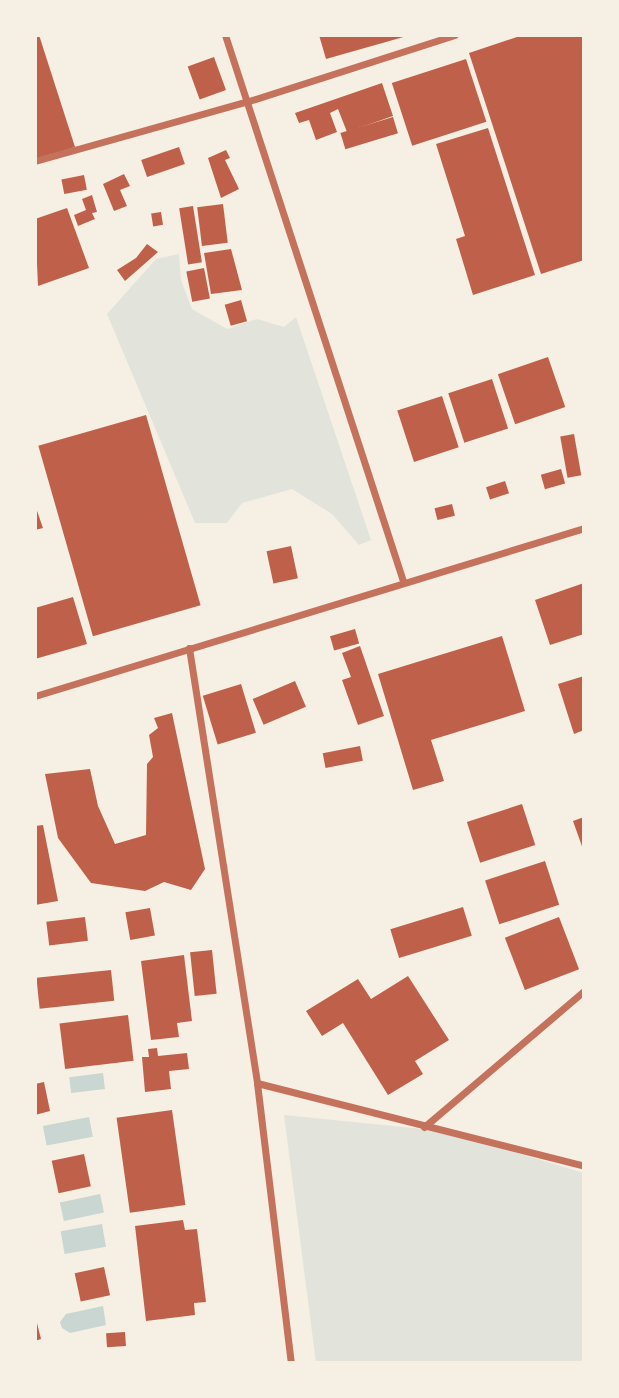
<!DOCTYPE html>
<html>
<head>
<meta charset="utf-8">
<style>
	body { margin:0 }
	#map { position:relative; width:619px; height:1398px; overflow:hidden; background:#f6efe4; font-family:Signika,sans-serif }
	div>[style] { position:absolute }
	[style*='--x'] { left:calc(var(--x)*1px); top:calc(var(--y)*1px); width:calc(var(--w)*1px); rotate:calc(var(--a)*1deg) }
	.green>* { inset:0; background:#e2e4dc }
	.water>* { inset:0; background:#c9d6d2; transform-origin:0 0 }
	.building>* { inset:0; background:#bf614a; transform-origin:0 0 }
	.minor>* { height:7px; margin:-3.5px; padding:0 3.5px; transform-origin:3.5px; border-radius:3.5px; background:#c5725c }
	span { translate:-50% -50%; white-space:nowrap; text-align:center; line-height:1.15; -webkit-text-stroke:7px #f6efe4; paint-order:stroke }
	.frame { position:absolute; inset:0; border:37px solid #f6efe4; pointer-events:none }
</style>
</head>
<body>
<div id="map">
	<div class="green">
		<div style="clip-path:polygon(179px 254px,181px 280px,192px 309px,227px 329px,257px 319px,284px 327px,296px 317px,371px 540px,359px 545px,332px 514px,292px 489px,242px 503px,227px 523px,195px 523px,107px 314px,156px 259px)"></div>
		<div style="clip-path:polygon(284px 1115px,443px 1131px,584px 1173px,584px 1363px,316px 1363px)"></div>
	</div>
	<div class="water">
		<div style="left:103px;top:1073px;width:16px;height:34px;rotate:83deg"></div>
		<div style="left:89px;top:1117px;width:20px;height:47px;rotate:79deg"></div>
		<div style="left:100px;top:1194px;width:19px;height:41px;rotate:78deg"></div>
		<div style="left:102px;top:1224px;width:23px;height:42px;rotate:80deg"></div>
		<div style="clip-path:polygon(103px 1306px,106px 1325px,70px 1333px,62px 1328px,60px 1322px,66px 1314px)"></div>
	</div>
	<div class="building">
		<div style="clip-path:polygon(35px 35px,39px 35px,75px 147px,35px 160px)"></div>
		<div style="clip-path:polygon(319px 35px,407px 35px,407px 36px,326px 59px)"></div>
		<div style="clip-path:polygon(523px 35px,584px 35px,584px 260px,541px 274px,469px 53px)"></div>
		<div style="left:214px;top:57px;width:35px;height:28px;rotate:70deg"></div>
		<div style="left:466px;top:59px;width:66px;height:78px;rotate:72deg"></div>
		<div style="clip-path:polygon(382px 83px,393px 116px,347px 132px,338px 109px,330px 113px,337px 132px,316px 140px,309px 120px,299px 123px,295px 113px)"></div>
		<div style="left:393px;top:117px;width:17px;height:55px;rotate:73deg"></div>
		<div style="clip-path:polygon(488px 128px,535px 275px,473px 295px,456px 239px,465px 236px,436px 144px)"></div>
		<div style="left:179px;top:147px;width:18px;height:40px;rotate:71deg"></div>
		<div style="clip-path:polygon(226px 150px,230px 158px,225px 160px,239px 189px,221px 198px,208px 158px)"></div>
		<div style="clip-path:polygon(124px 174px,130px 186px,120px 190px,127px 206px,114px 211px,103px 184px)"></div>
		<div style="left:84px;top:175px;width:15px;height:23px;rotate:79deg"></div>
		<div style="clip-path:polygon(92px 195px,97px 212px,92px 213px,95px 219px,78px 226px,74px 215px,86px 210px,82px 199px)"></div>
		<div style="left:223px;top:204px;width:39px;height:26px;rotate:83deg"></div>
		<div style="left:193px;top:206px;width:57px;height:14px;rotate:81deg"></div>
		<div style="clip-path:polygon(67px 208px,89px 268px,38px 286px,35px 219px)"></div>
		<div style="left:161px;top:212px;width:13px;height:10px;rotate:81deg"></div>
		<div style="clip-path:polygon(147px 244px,158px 252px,125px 281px,117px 270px,136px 258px)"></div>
		<div style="clip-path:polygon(231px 249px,242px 290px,211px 294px,204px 253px)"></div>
		<div style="left:204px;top:268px;width:31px;height:18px;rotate:79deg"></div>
		<div style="left:241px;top:300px;width:22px;height:17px;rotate:74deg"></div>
		<div style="left:548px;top:357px;width:53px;height:53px;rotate:71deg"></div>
		<div style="left:492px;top:379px;width:52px;height:46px;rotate:72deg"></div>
		<div style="left:442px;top:396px;width:54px;height:47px;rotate:72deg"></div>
		<div style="left:146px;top:415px;width:198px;height:112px;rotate:74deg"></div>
		<div style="left:574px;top:434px;width:42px;height:14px;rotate:80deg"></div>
		<div style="left:561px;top:469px;width:15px;height:21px;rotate:74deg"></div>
		<div style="left:505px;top:481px;width:13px;height:20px;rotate:72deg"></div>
		<div style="left:452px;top:504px;width:12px;height:18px;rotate:76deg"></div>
		<div style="clip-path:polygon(35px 505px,43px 528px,35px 530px)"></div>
		<div style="left:291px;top:546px;width:33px;height:25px;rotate:78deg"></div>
		<div style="clip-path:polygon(584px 583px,584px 634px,550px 645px,535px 600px)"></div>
		<div style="clip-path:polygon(73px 597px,87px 644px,35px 659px,35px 608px)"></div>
		<div style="left:355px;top:629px;width:15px;height:26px;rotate:74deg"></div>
		<div style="clip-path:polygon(502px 636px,525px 711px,431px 740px,444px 781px,413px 790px,378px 674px)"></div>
		<div style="clip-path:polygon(360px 646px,384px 716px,358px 725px,342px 680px,351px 677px,342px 653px)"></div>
		<div style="clip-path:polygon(584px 676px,584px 730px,574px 734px,558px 684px)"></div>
		<div style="left:295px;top:681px;width:28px;height:46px;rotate:67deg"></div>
		<div style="left:241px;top:684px;width:51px;height:40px;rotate:73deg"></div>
		<div style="clip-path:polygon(172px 713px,205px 869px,191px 890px,164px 882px,145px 891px,91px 883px,58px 838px,45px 774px,90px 769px,98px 806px,115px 844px,146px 835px,147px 764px,153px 757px,149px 735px,158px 728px,154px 718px)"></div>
		<div style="left:360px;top:746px;width:15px;height:38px;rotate:79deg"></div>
		<div style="left:522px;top:804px;width:43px;height:58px;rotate:72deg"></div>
		<div style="clip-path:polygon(584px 817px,584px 852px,573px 821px)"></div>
		<div style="clip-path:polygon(43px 825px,58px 901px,35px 905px,35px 826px)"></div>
		<div style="left:545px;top:861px;width:46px;height:63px;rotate:72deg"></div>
		<div style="left:463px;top:907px;width:30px;height:76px;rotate:73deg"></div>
		<div style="left:150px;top:908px;width:28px;height:25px;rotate:80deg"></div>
		<div style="left:85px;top:917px;width:24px;height:39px;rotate:83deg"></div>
		<div style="left:559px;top:917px;width:56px;height:58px;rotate:69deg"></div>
		<div style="left:212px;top:950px;width:44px;height:22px;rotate:84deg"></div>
		<div style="clip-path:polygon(184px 955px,192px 1021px,177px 1023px,179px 1037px,151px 1040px,141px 961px)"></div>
		<div style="left:111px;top:970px;width:31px;height:75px;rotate:84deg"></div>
		<div style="clip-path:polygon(408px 976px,449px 1040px,415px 1061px,423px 1074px,388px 1095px,343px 1023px,322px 1036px,306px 1011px,358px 979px,371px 999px)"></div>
		<div style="left:128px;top:1015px;width:46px;height:69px;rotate:83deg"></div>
		<div style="clip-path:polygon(157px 1048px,158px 1056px,187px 1053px,189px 1069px,169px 1071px,171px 1089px,145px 1092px,142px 1057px,149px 1057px,148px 1049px)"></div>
		<div style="clip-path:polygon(44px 1082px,50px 1111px,35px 1115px,35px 1084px)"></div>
		<div style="left:172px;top:1110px;width:96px;height:56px;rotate:82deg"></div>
		<div style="left:84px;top:1154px;width:33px;height:33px;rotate:78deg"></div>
		<div style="clip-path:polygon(183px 1220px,185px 1230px,197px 1229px,206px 1302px,194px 1303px,195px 1315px,146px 1321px,135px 1226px)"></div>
		<div style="left:104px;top:1267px;width:29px;height:30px;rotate:78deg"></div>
		<div style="clip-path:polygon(35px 1315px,41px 1339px,35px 1341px)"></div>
		<div style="left:125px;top:1332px;width:14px;height:19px;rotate:86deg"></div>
	</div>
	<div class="minor">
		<div style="--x:225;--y:35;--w:574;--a:71.94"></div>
		<div style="--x:35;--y:161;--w:222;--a:-15.7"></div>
		<div style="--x:249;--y:101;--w:216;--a:-17.8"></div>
		<div style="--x:189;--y:648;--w:440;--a:81.1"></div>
		<div style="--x:257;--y:1083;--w:282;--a:83.1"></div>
		<div style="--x:35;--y:696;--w:574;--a:-17.01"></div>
		<div style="--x:257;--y:1083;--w:337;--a:14.2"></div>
		<div style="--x:424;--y:1127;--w:210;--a:-40.4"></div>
	</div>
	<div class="frame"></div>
</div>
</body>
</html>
